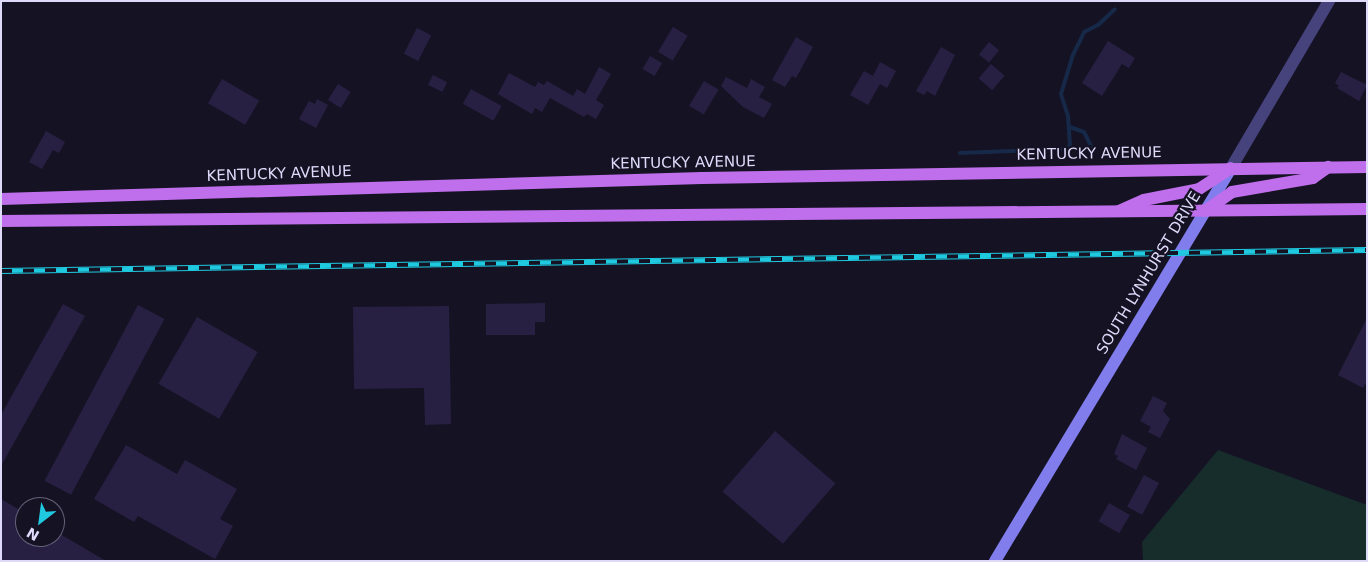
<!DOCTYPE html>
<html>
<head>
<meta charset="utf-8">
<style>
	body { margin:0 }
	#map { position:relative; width:1368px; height:562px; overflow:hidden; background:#151224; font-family:"DejaVu Sans",sans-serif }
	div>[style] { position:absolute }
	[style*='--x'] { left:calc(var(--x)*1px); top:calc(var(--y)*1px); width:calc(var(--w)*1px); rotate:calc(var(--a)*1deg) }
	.green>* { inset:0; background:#162d2c }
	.stream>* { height:4px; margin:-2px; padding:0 2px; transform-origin:2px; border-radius:2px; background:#172948 }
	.building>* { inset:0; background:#282042; transform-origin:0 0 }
	.minor>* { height:12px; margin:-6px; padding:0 6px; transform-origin:6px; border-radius:6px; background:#46437c }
	.secondary>* { height:12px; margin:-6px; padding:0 6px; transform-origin:6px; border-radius:6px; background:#827ded }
	.primary>* { height:12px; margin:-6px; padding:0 6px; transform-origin:6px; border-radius:6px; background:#bf6feb }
	.rail>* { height:5.5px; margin-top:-2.75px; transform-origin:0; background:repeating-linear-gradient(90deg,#151224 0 11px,#1fcae0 0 22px); box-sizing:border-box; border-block:1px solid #1fcae0 }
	span { translate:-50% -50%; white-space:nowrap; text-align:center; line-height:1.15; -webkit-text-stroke:4.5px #151224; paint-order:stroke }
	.street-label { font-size:15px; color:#dedafa }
	.frame { position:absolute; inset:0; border:2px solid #dedafa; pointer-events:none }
	.north { position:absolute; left:15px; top:497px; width:50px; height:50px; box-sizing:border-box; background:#151224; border:1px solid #65627a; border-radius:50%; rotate:210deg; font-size:14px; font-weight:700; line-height:20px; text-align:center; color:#dedafa }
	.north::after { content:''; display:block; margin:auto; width:18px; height:22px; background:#1fcae0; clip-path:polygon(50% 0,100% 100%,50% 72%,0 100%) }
</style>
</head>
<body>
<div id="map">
	<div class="green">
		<div style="clip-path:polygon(1218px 450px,1367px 505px,1367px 561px,1143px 561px,1142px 542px)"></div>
	</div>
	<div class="stream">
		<div style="--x:1070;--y:127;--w:15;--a:20"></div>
		<div style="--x:1084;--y:132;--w:16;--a:63"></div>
		<div style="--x:960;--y:153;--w:105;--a:-2.2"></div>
		<div style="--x:1065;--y:149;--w:6;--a:-39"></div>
		<div style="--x:1070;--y:145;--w:29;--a:-94"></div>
		<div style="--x:1068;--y:116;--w:23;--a:-108"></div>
		<div style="--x:1061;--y:94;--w:39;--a:-73"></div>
		<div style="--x:1072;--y:57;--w:28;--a:-64"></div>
		<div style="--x:1084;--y:32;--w:16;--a:-27"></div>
		<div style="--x:1098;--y:25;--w:23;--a:-43"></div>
	</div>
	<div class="building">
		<div style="left:673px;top:27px;width:17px;height:29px;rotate:31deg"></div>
		<div style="left:417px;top:28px;width:16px;height:29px;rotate:27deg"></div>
		<div style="clip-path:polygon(796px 37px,813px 47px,796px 78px,792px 76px,785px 87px,772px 80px)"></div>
		<div style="clip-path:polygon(1108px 41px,1135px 58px,1129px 68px,1122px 64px,1102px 96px,1082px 83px)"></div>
		<div style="left:989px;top:42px;width:13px;height:16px;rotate:39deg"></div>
		<div style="clip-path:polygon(941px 47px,955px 55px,935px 96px,927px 91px,924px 95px,916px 91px)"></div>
		<div style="left:650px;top:56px;width:14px;height:15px;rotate:30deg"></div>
		<div style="clip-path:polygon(880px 62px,896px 71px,887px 88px,880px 84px,868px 105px,850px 95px,864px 71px,873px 76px)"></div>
		<div style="left:991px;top:64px;width:18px;height:19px;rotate:41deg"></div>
		<div style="clip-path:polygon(599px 67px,611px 74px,596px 100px,604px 105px,596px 119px,587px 114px,584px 117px,550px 98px,542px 112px,535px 108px,532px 114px,498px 94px,509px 73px,535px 87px,538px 82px,544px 85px,547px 81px,573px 96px,577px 89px,585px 94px)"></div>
		<div style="clip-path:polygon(1341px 72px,1367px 85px,1359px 101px,1337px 88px,1339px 86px,1335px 83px)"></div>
		<div style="left:433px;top:75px;width:16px;height:11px;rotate:27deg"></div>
		<div style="clip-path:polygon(726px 77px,747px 88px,751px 79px,765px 87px,759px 97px,772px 104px,764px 118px,743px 107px,721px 86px)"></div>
		<div style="left:222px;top:79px;width:43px;height:28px;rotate:30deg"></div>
		<div style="left:704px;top:81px;width:17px;height:29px;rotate:31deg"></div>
		<div style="left:338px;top:84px;width:15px;height:19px;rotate:32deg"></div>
		<div style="left:471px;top:89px;width:35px;height:17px;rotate:29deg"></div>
		<div style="clip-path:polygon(317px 99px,328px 105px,316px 128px,299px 119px,309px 101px,315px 104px)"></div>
		<div style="clip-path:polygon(46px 131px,65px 142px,59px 153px,53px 150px,42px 169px,29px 162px)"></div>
		<div style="clip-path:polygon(545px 303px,545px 322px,535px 322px,535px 335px,486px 335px,486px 304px)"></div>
		<div style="clip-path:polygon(63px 304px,85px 316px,1px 466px,1px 415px)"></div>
		<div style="left:138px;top:305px;width:30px;height:199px;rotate:28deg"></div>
		<div style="clip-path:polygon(449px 306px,451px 424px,425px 425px,424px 388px,354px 389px,353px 307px)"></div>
		<div style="left:197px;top:317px;width:70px;height:77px;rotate:30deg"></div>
		<div style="clip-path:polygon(1367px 318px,1367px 381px,1363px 388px,1338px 375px)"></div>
		<div style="clip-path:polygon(1153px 396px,1167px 403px,1163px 411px,1170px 419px,1160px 438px,1148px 432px,1151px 427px,1140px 421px)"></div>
		<div style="left:775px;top:431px;width:80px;height:80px;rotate:41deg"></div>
		<div style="clip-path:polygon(1122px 434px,1147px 448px,1136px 470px,1116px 459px,1118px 456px,1114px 454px)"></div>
		<div style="clip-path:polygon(126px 445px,177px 474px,185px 460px,237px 489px,220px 519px,233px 526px,215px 559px,138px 516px,134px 522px,94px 499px)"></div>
		<div style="left:1144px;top:475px;width:17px;height:36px;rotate:28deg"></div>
		<div style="clip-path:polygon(1px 499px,25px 513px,25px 537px,55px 537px,55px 531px,106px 561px,1px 561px)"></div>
		<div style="left:1109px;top:503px;width:24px;height:21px;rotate:30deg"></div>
	</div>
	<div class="minor">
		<div style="--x:1231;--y:168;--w:194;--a:-59.6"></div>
	</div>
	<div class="secondary">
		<div style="--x:995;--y:561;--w:458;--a:-59"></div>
	</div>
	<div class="primary">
		<div style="--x:1;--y:199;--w:701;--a:-1.72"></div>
		<div style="--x:702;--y:178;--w:665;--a:-0.95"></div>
		<div style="--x:1119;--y:211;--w:27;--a:-24"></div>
		<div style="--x:1144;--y:200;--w:56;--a:-11.3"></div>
		<div style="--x:1199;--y:189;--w:38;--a:-33"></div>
		<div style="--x:1205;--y:211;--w:33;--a:-35"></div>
		<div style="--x:1232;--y:192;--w:82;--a:-9.8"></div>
		<div style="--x:1313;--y:178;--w:19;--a:-36"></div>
		<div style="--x:1;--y:221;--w:1366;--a:-0.5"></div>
	</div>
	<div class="rail">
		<div style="--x:1;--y:271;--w:1366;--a:-0.88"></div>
	</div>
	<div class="street-label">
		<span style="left:1089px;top:154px;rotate:-1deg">KENTUCKY AVENUE</span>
		<span style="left:683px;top:163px;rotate:-1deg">KENTUCKY AVENUE</span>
		<span style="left:279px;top:174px;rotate:-2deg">KENTUCKY AVENUE</span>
		<span style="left:1149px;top:273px;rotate:-59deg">SOUTH LYNHURST DRIVE</span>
	</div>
	<div class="frame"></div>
	<div class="north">N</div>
</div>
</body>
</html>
